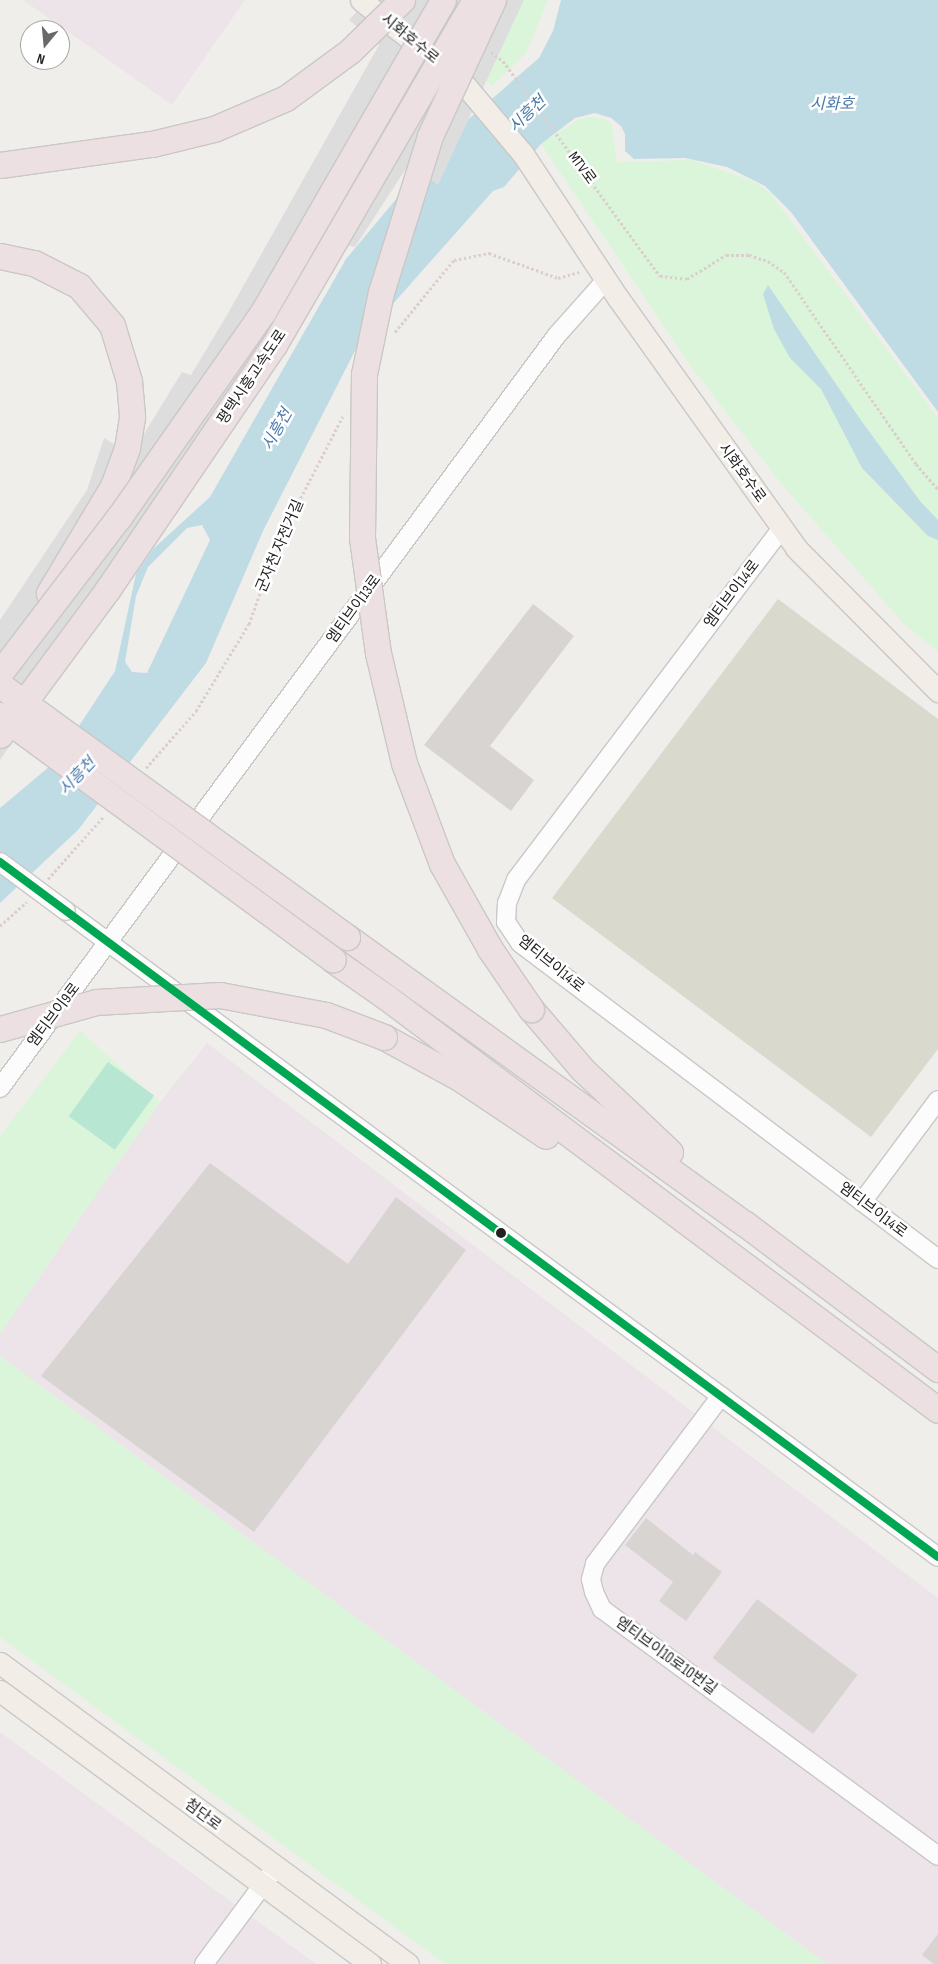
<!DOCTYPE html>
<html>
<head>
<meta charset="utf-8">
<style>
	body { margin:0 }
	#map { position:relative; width:938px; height:1964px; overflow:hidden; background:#f0eeeb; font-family:"Sofia Sans Condensed","Noto Sans KR",sans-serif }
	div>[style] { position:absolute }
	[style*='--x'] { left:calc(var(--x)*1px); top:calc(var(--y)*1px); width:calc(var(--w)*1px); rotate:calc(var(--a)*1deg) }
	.industrial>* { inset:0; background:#ede4e9 }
	.construction>* { inset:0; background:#d9d9cd }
	.park>* { inset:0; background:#daf5da }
	.pitch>* { inset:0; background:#b7e6d2; transform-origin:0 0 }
	.water>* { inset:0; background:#bfdbe3 }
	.pier>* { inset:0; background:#dedddd }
	.building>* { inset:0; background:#d7d4d2; transform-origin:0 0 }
	.path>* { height:3px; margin-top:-1.5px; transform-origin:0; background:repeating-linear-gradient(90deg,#dccecd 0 2.5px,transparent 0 5px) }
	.roads { filter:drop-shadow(1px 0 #c9c8c7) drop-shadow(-1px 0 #c9c8c7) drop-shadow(0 1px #c9c8c7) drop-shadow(0 -1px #c9c8c7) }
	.minor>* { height:18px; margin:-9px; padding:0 9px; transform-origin:9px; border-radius:9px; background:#fdfcfc }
	.major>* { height:21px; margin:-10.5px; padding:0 10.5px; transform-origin:10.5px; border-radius:10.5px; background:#f3ede7 }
	.highway>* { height:25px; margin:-12.5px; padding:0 12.5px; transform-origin:12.5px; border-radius:12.5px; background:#ece0e2 }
	.bridges { filter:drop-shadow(1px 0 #c9c8c7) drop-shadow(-1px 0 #c9c8c7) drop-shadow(0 1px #c9c8c7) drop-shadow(0 -1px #c9c8c7) }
	.minor-bridge>* { height:18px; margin:-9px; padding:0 9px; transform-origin:9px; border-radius:9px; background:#fdfcfc }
	.highway-bridge>* { height:25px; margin:-12.5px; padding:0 12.5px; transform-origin:12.5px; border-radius:12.5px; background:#ece0e2 }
	.bus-1>* { height:8px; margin:-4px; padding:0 4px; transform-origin:4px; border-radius:4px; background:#00a651 }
	.dots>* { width:14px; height:14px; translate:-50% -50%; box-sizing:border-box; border:2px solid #fff; border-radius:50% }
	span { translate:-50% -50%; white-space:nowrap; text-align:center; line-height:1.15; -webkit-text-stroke:5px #fff; paint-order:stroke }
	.street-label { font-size:15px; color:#222 }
	.water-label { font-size:16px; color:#4a7aab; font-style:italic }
	.north { position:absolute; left:20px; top:20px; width:50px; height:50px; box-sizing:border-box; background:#fff; border:1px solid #a7a7a7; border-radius:50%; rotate:197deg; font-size:14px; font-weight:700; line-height:20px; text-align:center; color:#222 }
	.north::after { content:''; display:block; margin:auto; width:18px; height:22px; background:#6a6968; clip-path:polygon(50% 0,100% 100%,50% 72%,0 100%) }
</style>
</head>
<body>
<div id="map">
	<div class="industrial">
		<div style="clip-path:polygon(23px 0,245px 0,172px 105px)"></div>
		<div style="clip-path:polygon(207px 1043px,938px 1598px,938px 1964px,827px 1964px,0 1356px,0 1334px,160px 1102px)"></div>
		<div style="clip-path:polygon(0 1732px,316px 1964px,0 1964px)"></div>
	</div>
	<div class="construction">
		<div style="clip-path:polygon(778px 599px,938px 719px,938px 1049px,871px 1137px,552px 898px)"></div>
	</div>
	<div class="park">
		<div style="clip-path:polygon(382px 0,548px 0,526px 53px,492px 86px)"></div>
		<div style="clip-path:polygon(592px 117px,605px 119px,612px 125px,617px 162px,691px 160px,753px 181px,770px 193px,938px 418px,938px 652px,903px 623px,780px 482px,692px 368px,541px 144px,579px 119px)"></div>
		<div style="clip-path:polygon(80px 1031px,160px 1102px,0 1334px,0 1136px)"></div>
		<div style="clip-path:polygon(0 1356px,827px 1964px,445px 1964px,0 1637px)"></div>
	</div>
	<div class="pitch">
		<div style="left:108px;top:1062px;width:57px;height:67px;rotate:36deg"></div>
	</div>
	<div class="water">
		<div style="clip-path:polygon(evenodd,561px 0,938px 0,938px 412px,791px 212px,765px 186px,727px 167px,685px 158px,634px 159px,625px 151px,625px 134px,621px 126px,611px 118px,595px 113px,575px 118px,541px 144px,504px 187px,493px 191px,360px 341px,263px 531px,206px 663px,78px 830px,0 903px,0 808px,56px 761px,115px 671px,136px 574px,153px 549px,210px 497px,346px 259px,449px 136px,539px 58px,553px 31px,561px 0,202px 525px,210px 540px,147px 673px,132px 672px,125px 662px,136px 596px,148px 567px,187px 528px,202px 525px)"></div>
		<div style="clip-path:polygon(768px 285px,860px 419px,920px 501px,938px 520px,938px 540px,928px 536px,862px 468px,821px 389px,790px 358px,774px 329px,763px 294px)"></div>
	</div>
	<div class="pier">
		<div style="clip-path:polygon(367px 0,524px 0,438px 185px,409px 164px,355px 247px,347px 245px,174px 509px,0 760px,0 620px,87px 490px,104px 438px,131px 455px,182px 372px,191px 375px,227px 315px,379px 45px,349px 20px)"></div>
	</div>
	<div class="building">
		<div style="clip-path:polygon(533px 604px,574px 636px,490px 746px,534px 780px,511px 811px,424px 745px)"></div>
		<div style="clip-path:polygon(210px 1163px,348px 1264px,396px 1197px,466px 1250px,254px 1532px,41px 1376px)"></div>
		<div style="clip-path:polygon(646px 1518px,693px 1555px,695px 1552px,722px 1572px,686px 1621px,659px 1601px,673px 1582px,625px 1545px)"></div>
		<div style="left:757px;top:1599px;width:126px;height:74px;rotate:37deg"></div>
		<div style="clip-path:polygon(938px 1934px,938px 1964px,934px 1964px,922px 1955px)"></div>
	</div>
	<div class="path">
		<div style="--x:491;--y:52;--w:15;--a:37"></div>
		<div style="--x:503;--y:61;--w:266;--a:53.9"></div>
		<div style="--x:660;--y:276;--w:27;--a:6"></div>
		<div style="--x:687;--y:279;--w:46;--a:-31.6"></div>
		<div style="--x:726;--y:255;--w:23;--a:0"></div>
		<div style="--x:749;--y:255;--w:20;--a:18"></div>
		<div style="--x:768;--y:261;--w:19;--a:35"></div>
		<div style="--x:784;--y:272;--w:233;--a:55.5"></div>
		<div style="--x:916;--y:464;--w:33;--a:49"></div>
		<div style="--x:395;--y:332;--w:93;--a:-50.7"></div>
		<div style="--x:454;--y:260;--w:36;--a:-11"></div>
		<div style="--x:489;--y:253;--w:73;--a:19.9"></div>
		<div style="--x:558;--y:278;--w:22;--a:-16"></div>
		<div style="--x:146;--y:768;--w:76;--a:-48.7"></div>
		<div style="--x:196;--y:711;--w:102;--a:-58.7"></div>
		<div style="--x:249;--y:624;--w:91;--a:-70.2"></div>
		<div style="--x:280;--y:538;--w:137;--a:-62.7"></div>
		<div style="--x:48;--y:879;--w:84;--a:-48.4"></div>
		<div style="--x:0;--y:926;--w:36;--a:-42"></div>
	</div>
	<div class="roads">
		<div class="minor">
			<div style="--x:782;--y:528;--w:441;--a:127.1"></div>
			<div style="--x:516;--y:880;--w:25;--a:111"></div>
			<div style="--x:507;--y:903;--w:19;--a:93"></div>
			<div style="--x:506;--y:922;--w:25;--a:56"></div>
			<div style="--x:520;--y:943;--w:524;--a:37.09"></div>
			<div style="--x:66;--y:911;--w:1085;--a:36.53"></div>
			<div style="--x:0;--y:1088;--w:937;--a:-53.51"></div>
			<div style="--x:557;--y:335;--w:74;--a:-48.3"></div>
			<div style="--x:862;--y:1202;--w:127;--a:-53.3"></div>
			<div style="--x:721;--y:1396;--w:210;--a:126.9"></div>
			<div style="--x:595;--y:1564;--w:16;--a:105"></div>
			<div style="--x:591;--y:1579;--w:13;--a:77"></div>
			<div style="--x:594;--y:1592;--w:19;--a:65"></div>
			<div style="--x:602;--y:1609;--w:417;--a:36.3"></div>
			<div style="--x:204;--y:1964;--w:111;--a:-53.4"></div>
		</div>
		<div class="major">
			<div style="--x:361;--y:0;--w:125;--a:38.5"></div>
			<div style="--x:459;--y:78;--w:99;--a:49.9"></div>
			<div style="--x:523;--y:154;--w:173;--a:56.6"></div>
			<div style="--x:618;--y:298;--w:307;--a:54.5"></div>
			<div style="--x:796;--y:548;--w:202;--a:45.2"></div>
			<div style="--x:0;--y:1663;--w:507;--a:36.42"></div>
			<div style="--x:0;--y:1691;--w:460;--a:36.4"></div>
		</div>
		<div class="highway">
			<div style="--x:0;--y:256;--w:35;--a:12"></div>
			<div style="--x:34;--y:263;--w:51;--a:27.1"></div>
			<div style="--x:79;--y:286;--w:51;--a:49.8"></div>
			<div style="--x:112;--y:325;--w:59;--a:73.1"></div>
			<div style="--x:129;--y:381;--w:36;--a:85"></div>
			<div style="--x:132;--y:417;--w:31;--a:99"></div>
			<div style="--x:127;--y:448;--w:40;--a:110.2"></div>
			<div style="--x:113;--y:486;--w:125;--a:120.9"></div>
			<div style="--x:347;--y:937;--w:489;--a:35.8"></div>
			<div style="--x:744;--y:1223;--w:243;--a:37"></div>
			<div style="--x:333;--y:960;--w:65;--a:34.9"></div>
			<div style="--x:386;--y:997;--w:689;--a:36.8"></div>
			<div style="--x:531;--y:1009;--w:79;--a:49.6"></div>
			<div style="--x:582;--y:1069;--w:121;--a:43.3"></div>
			<div style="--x:384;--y:1037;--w:88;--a:28.6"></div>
			<div style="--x:461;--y:1079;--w:102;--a:33.8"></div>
		</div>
	</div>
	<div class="bridges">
		<div class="minor-bridge">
			<div style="--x:0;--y:862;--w:82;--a:36.6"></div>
		</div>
		<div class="highway-bridge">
			<div style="--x:493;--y:0;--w:150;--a:114.9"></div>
			<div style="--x:430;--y:136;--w:164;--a:107.4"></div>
			<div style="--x:381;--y:292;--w:84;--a:101.7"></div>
			<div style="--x:364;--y:374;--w:164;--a:90.7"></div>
			<div style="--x:362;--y:538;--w:116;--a:82.1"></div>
			<div style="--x:378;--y:653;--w:113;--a:76.7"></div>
			<div style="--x:404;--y:763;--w:108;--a:69.4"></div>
			<div style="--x:442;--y:864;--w:98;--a:60.5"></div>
			<div style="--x:490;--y:949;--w:73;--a:55.7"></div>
			<div style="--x:0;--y:165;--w:153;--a:-7.9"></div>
			<div style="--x:152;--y:144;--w:64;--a:-13.6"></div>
			<div style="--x:214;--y:129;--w:78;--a:-23.3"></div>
			<div style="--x:286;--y:98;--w:79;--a:-36.3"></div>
			<div style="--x:350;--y:51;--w:73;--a:-44.4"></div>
			<div style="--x:0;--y:673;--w:196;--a:-52.7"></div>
			<div style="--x:119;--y:517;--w:251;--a:-54.9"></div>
			<div style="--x:263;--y:312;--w:360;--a:-60"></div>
			<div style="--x:0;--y:685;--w:429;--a:36"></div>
			<div style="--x:0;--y:715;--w:413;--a:36.3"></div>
			<div style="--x:0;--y:735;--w:182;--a:-53.5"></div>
			<div style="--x:108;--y:589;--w:295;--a:-55.8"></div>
			<div style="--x:274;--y:345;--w:399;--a:-59.8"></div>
			<div style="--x:0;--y:1029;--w:100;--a:-15.7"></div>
			<div style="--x:96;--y:1002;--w:124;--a:-3.2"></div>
			<div style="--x:220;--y:995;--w:108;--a:10.7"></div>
			<div style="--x:326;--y:1015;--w:62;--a:20.8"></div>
		</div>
	</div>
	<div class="bus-1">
		<div style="--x:0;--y:862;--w:1167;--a:36.54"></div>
	</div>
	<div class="dots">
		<div style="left:501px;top:1233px;background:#222"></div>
	</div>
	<div class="street-label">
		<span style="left:410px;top:39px;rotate:39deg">시화호수로</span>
		<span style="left:582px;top:168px;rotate:54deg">MTV로</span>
		<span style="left:252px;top:377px;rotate:-56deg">평택시흥고속도로</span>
		<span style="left:742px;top:473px;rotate:54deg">시화호수로</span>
		<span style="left:280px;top:546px;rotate:-67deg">군자천 자전거길</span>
		<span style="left:732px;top:594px;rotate:-53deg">엠티브이14로</span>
		<span style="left:354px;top:609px;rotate:-54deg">엠티브이13로</span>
		<span style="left:551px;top:964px;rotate:39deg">엠티브이14로</span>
		<span style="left:54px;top:1015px;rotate:-53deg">엠티브이9로</span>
		<span style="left:873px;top:1210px;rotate:37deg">엠티브이14로</span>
		<span style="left:666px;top:1656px;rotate:36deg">엠티브이10로10번길</span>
		<span style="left:203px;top:1815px;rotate:37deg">첨단로</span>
	</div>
	<div class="water-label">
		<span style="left:832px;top:105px">시화호</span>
		<span style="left:528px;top:115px;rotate:-44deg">시흥천</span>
		<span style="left:278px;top:430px;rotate:-61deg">시흥천</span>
		<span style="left:78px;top:777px;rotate:-46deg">시흥천</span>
	</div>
	<div class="north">N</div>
</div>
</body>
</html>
